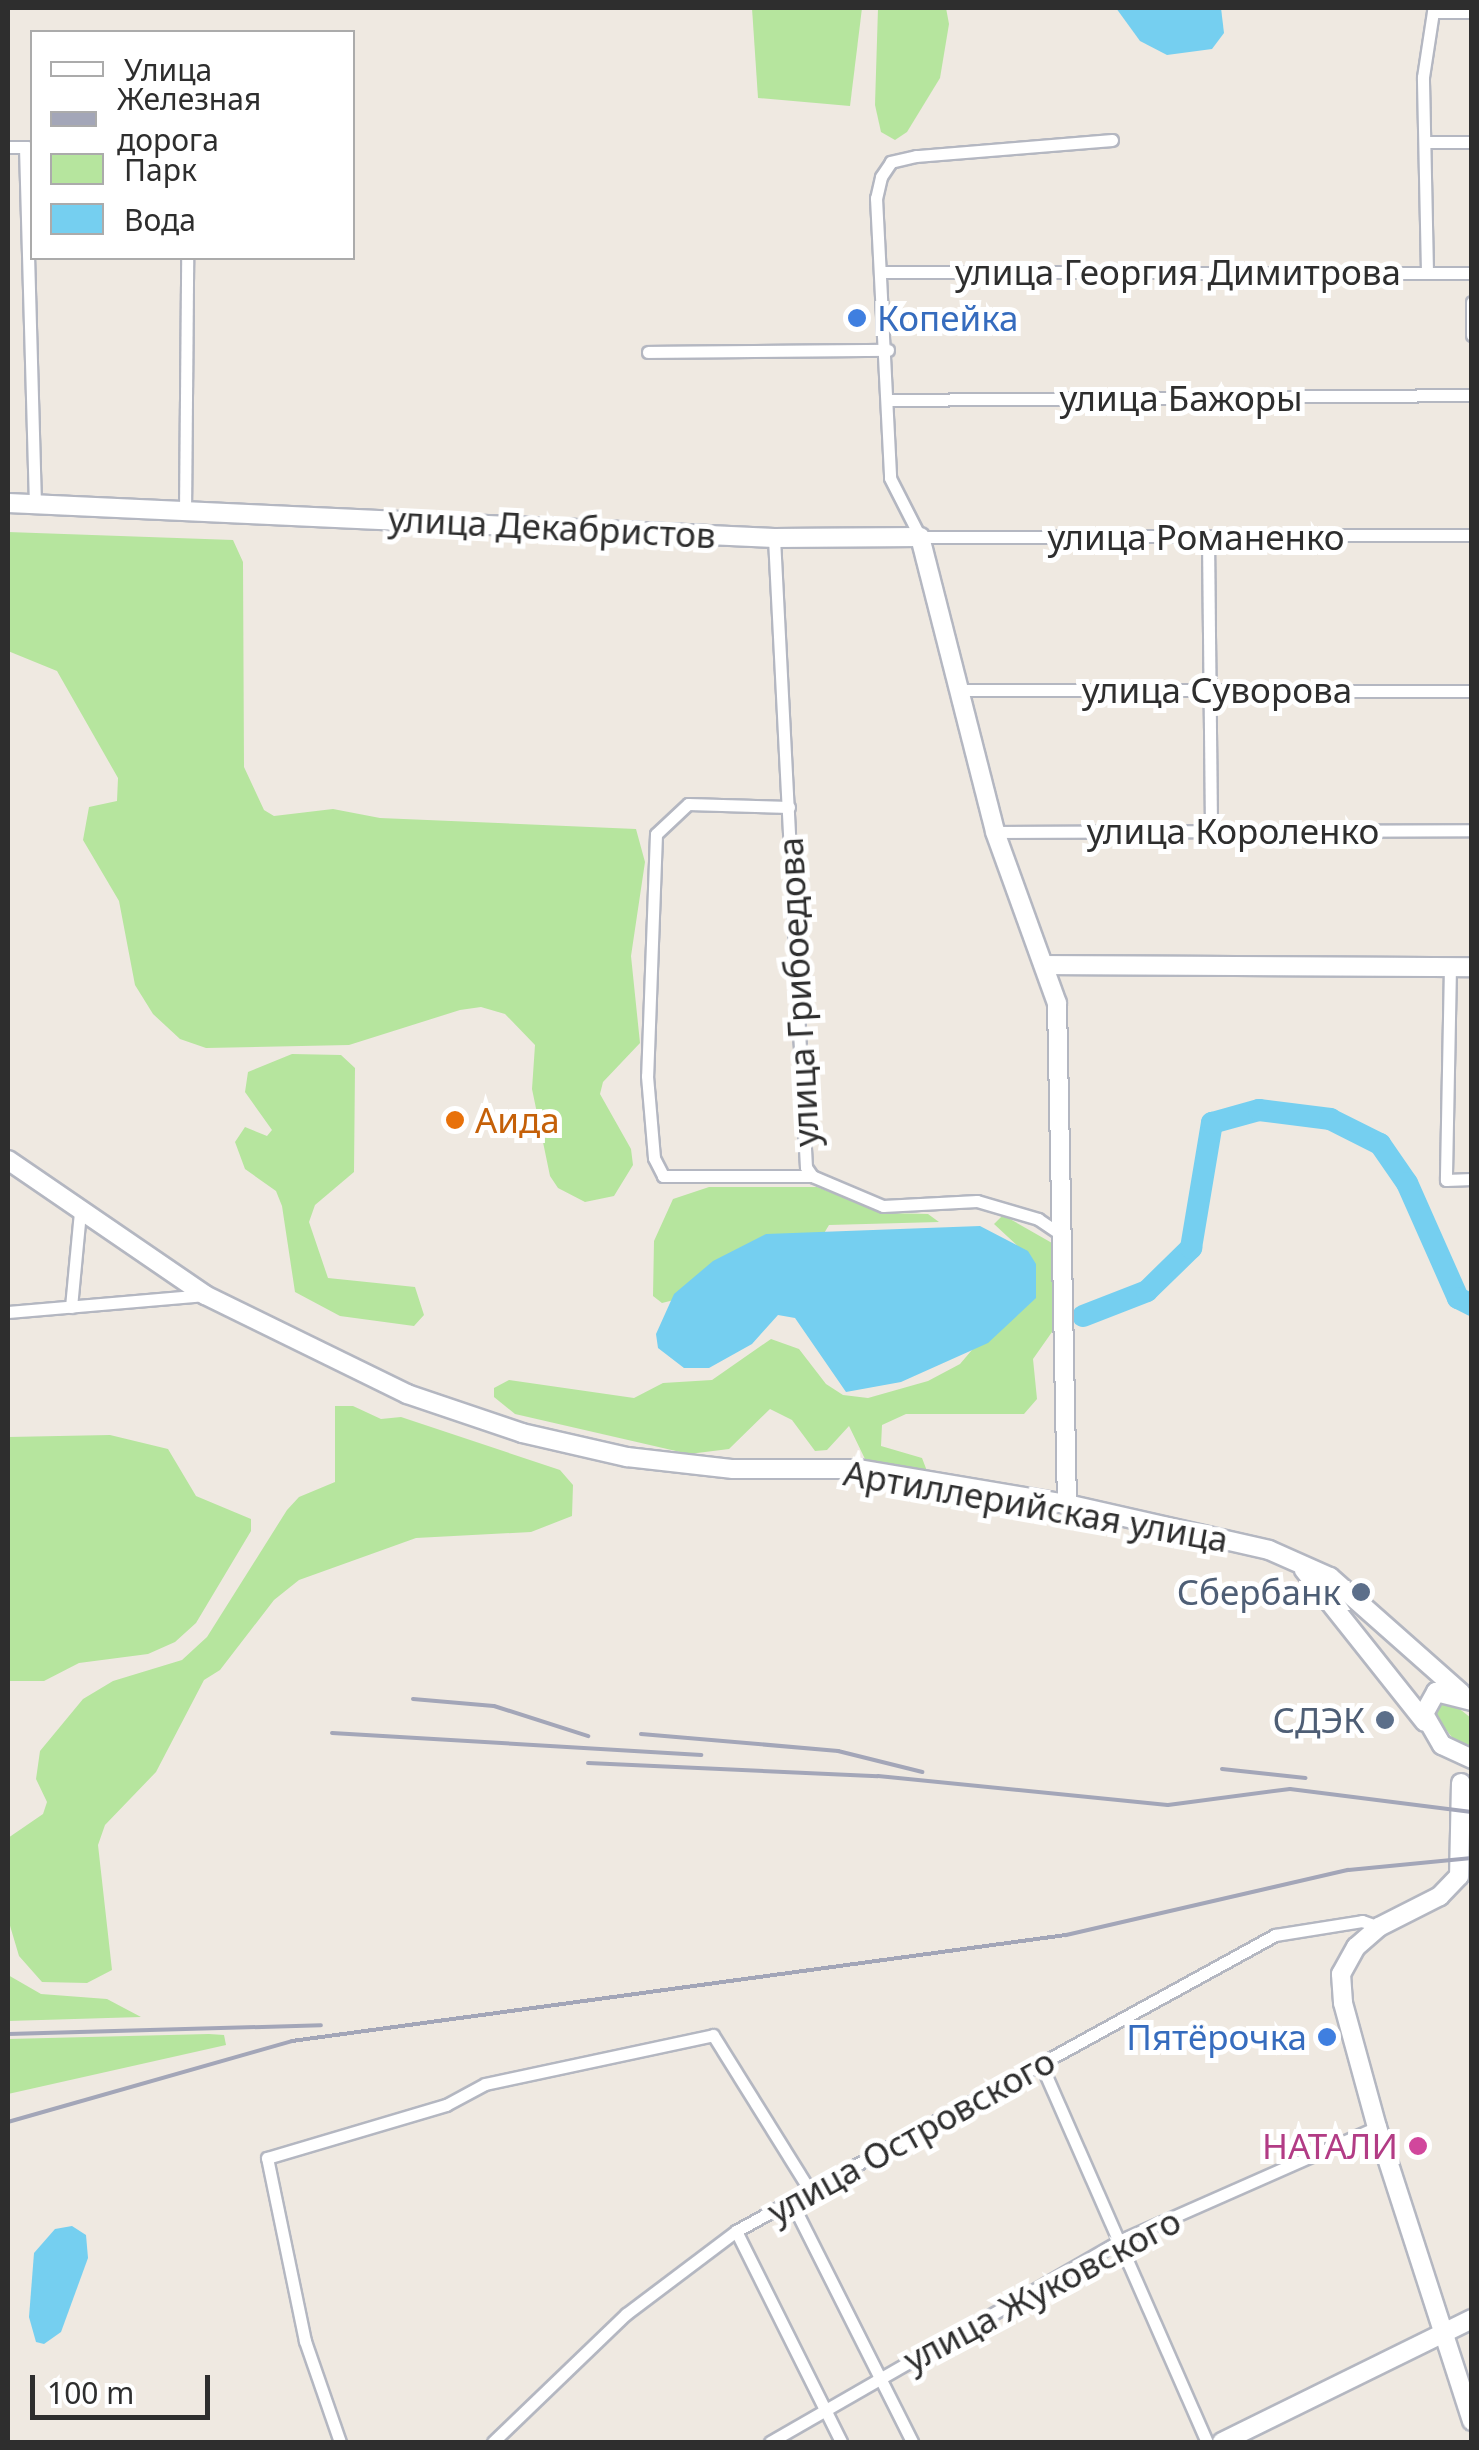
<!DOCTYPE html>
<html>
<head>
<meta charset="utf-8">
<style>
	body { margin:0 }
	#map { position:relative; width:1479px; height:2450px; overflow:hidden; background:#efe9e1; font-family:"Noto Sans",sans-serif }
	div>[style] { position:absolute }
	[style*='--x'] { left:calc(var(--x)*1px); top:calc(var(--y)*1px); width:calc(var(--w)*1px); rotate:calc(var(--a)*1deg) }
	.green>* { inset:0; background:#b6e59e }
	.water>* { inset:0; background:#75cff0 }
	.river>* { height:22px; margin:-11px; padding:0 11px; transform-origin:11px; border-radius:11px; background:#75cff0 }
	.roads { filter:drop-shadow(2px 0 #b4b7c1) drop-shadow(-2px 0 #b4b7c1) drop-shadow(0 2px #b4b7c1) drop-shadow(0 -2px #b4b7c1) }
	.street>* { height:11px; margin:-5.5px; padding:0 5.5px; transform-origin:5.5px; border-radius:5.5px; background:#fff }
	.secondary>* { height:18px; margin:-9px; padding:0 9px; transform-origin:9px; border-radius:9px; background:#fff }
	.rail>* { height:4px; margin:-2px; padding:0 2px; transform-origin:2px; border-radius:2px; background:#a3a6b8 }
	.dots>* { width:28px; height:28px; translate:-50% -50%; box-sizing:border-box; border:5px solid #fff; border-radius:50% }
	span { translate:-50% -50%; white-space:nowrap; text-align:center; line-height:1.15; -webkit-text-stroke:10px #fff; paint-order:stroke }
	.street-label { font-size:35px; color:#2e2e2e }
	.shop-label { font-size:35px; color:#366cbe }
	.left { translate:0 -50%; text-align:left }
	.right { translate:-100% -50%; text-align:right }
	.food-label { font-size:35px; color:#c56008 }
	.service-label { font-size:35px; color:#4e5e75 }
	.hotel-label { font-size:35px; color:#b23c85 }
	.frame { position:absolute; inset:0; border:10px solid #2e2e2e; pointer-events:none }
	.legend { position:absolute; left:30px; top:30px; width:325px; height:230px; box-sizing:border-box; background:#fff; border:2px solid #ababab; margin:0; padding:12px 18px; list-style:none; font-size:30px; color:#2e2e2e }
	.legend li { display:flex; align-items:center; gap:20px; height:50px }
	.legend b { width:50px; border:2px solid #ababab }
	.scale { position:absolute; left:30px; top:2375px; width:180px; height:45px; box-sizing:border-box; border:5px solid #2e2e2e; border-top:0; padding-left:12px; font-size:30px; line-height:35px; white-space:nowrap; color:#2e2e2e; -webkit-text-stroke:8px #fff; paint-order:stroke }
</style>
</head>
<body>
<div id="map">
	<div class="green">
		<div style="clip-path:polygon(752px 8px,862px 8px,850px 106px,758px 98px)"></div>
		<div style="clip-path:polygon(878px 8px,946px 8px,949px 24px,940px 78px,907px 132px,895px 140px,881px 132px,875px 105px)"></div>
		<div style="clip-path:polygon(8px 532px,233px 540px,243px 562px,244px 767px,264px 810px,274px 816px,333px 809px,380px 818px,636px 829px,645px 862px,631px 956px,640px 1043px,603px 1082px,600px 1094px,631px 1149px,633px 1165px,614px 1196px,585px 1202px,558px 1188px,550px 1176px,532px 1089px,535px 1045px,505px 1014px,481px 1007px,460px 1010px,349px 1045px,206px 1048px,180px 1039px,153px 1014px,135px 985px,119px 901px,83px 840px,89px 807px,117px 801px,118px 778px,57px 671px,8px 651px)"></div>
		<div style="clip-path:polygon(292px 1054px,341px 1055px,355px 1068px,354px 1172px,315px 1205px,309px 1222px,328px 1278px,415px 1287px,424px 1315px,414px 1326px,340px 1316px,295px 1292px,282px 1206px,276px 1191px,245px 1169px,235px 1142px,245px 1127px,267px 1136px,272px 1130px,245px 1092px,248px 1072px)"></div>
		<div style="clip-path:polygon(817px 1187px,884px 1213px,928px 1214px,939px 1222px,829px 1225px,817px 1245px,678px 1299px,662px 1303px,653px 1296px,654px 1241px,673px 1199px,709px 1187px)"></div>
		<div style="clip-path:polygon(1003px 1215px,1052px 1243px,1052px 1332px,1033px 1359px,1037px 1399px,1024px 1414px,906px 1414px,882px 1425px,881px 1446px,922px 1458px,927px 1471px,920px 1474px,865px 1459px,849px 1426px,827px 1450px,815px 1451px,792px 1420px,770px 1409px,729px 1449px,689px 1454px,515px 1414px,494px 1397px,494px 1388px,509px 1380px,634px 1398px,663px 1383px,712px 1380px,771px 1339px,799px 1349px,826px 1384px,843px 1395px,868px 1398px,928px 1381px,960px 1364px,989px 1330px,1023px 1251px,994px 1224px)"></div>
		<div style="clip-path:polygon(335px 1406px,353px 1406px,381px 1419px,401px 1417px,560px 1470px,573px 1485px,572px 1516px,531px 1532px,416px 1538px,299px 1580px,274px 1600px,220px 1670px,204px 1680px,156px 1772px,105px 1825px,98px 1845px,112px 1970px,87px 1983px,42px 1982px,19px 1956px,8px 1919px,8px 1838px,43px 1814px,47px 1802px,36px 1779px,40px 1751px,83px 1699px,113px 1681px,182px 1660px,207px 1637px,287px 1510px,299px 1497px,335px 1482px)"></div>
		<div style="clip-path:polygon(110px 1435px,168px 1449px,196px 1496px,251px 1519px,251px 1531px,196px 1623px,175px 1642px,148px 1654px,79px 1663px,44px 1681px,8px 1681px,8px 1437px)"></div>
		<div style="clip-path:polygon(1447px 1699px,1471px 1718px,1471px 1750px,1458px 1745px,1433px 1713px,1433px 1704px)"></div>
		<div style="clip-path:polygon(8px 1975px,41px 1994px,107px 1999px,141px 2017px,8px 2021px)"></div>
		<div style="clip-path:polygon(209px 2034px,224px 2035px,226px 2045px,8px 2094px,8px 2039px)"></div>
	</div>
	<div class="water">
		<div style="clip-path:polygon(1116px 8px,1221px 8px,1224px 33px,1212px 49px,1167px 55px,1140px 41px)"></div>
		<div style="clip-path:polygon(980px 1226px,1028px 1251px,1036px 1264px,1036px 1298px,988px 1343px,901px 1382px,846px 1392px,795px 1318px,778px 1315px,752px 1344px,709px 1368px,684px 1368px,658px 1348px,656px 1334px,674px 1294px,713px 1261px,766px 1234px)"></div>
		<div style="clip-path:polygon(72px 2226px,86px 2235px,88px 2258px,61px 2332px,44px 2344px,36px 2342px,29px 2317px,34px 2253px,55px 2229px)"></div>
	</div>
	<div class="river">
		<div style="--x:1083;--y:1316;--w:69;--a:-21.3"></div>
		<div style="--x:1147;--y:1291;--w:62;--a:-44.3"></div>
		<div style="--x:1191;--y:1248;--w:127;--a:-80.5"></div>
		<div style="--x:1212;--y:1123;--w:49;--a:-15.5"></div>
		<div style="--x:1259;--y:1110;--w:72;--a:7.2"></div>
		<div style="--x:1330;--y:1119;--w:56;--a:26.6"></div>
		<div style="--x:1380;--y:1144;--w:47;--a:55.3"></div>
		<div style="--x:1407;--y:1183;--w:126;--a:66.1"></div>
		<div style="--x:1458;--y:1298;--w:16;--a:27"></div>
	</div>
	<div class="roads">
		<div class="street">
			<div style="--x:1112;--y:140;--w:197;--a:175.3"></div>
			<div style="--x:916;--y:156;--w:26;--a:167"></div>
			<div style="--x:891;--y:162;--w:18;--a:124"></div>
			<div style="--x:881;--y:177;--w:22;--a:103"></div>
			<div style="--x:876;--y:198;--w:280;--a:87.1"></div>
			<div style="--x:890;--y:478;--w:66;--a:63"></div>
			<div style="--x:920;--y:537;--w:552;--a:-0.21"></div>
			<div style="--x:1426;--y:142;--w:46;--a:0"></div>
			<div style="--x:8;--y:147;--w:20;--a:0"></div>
			<div style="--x:25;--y:147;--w:357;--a:88.4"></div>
			<div style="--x:885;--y:272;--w:587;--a:0.1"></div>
			<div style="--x:1427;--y:272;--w:195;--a:-91.2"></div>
			<div style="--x:1423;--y:77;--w:66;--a:-81.3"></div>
			<div style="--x:1433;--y:12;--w:39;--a:0"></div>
			<div style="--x:1472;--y:302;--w:33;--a:90"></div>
			<div style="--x:648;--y:352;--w:240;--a:-0.5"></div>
			<div style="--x:891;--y:400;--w:581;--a:-0.49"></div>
			<div style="--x:185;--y:512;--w:254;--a:-89.5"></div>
			<div style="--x:774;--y:538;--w:630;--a:87.09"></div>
			<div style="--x:806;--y:1167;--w:11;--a:56"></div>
			<div style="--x:812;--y:1176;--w:77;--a:22.9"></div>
			<div style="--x:883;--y:1206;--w:94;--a:-3"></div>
			<div style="--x:977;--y:1201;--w:64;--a:16.4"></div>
			<div style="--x:1038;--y:1219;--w:29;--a:34"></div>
			<div style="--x:1208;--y:539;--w:291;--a:89.4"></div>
			<div style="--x:963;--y:690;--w:509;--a:0.11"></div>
			<div style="--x:789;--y:807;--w:101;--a:-178.3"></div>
			<div style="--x:688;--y:804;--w:44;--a:136.8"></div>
			<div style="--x:656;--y:834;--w:242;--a:92.1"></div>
			<div style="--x:647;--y:1076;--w:82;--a:85.1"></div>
			<div style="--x:654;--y:1158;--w:20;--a:63"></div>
			<div style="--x:663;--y:1176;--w:149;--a:0"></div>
			<div style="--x:995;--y:832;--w:477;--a:-0.2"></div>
			<div style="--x:1450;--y:966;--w:214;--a:91.1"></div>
			<div style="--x:1446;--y:1180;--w:26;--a:-2"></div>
			<div style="--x:71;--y:1307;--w:96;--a:-84.6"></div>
			<div style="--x:8;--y:1312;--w:198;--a:-4.9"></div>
			<div style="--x:1041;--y:2064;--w:413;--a:66.3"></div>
			<div style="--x:791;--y:2201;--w:270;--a:63.3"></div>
			<div style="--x:736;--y:2231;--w:236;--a:63.5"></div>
			<div style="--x:340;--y:2442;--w:107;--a:-109.1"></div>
			<div style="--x:305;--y:2341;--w:187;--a:-101.7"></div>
			<div style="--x:267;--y:2158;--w:187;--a:-16.5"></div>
			<div style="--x:446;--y:2105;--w:44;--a:-28.3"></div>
			<div style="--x:485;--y:2084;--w:233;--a:-12.1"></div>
			<div style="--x:713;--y:2035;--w:184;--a:58.1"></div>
			<div style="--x:493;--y:2442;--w:185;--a:-43.9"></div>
			<div style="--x:626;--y:2314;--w:138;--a:-37"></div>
			<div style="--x:736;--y:2231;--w:615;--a:-28.77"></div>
			<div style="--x:1275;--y:1935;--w:88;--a:-9.1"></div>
			<div style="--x:1362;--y:1921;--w:18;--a:19"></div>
			<div style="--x:770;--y:2442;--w:405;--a:-29.9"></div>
			<div style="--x:1121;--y:2240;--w:280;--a:-23.8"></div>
		</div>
		<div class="secondary">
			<div style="--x:8;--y:503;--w:767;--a:2.62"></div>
			<div style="--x:774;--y:538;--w:146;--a:-0.4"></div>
			<div style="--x:920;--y:537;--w:304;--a:75.7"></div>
			<div style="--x:995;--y:832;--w:182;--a:70.1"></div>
			<div style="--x:1057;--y:1003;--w:501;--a:88.86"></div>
			<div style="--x:1047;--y:965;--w:425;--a:0.3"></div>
			<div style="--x:8;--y:1160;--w:239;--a:34.4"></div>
			<div style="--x:205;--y:1295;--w:225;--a:26.1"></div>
			<div style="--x:407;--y:1394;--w:121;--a:18.7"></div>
			<div style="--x:522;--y:1433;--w:108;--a:12.9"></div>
			<div style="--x:627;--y:1457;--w:107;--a:6.5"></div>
			<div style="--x:733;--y:1469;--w:126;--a:0"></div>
			<div style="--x:859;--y:1469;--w:211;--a:9.6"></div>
			<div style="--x:1067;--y:1504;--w:207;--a:12.8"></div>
			<div style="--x:1269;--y:1550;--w:67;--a:23.9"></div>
			<div style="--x:1330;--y:1577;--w:175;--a:41.5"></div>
			<div style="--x:1304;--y:1570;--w:194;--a:51.5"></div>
			<div style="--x:1472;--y:1701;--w:37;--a:-166"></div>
			<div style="--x:1436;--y:1692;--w:25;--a:119"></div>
			<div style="--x:1424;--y:1714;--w:36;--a:60"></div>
			<div style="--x:1442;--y:1745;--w:33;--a:25"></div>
			<div style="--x:1461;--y:1783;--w:93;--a:91.2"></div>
			<div style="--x:1459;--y:1876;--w:28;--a:134"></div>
			<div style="--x:1440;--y:1896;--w:68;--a:153.1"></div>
			<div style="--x:1379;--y:1927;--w:30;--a:139"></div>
			<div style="--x:1356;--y:1947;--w:31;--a:119"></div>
			<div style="--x:1341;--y:1974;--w:29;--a:86"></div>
			<div style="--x:1343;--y:2003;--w:129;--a:74.7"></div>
			<div style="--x:1377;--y:2127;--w:309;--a:72.1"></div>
			<div style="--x:1222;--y:2442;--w:279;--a:-26.2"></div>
		</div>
	</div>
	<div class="rail">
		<div style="--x:413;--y:1699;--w:81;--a:4.9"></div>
		<div style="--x:494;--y:1706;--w:99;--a:17.7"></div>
		<div style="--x:332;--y:1733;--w:370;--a:3.4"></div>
		<div style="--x:641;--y:1734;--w:198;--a:4.9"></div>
		<div style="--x:838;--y:1751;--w:87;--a:14"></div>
		<div style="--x:588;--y:1763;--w:290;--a:2.6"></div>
		<div style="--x:878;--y:1776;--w:291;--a:5.7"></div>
		<div style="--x:1168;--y:1805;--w:123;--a:-7.5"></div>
		<div style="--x:1290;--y:1789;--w:183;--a:7.2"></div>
		<div style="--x:1222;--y:1769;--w:84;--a:6.1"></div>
		<div style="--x:8;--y:2034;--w:313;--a:-1.6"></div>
		<div style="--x:8;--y:2122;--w:295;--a:-15.9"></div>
		<div style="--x:292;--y:2041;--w:781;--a:-7.8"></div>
		<div style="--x:1066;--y:1935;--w:289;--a:-13"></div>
		<div style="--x:1348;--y:1870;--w:125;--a:-5.5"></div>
	</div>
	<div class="dots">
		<div style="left:857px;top:318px;background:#3f7fe0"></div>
		<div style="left:455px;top:1120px;background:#e8710a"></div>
		<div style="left:1361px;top:1592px;background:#5c6f8a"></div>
		<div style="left:1385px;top:1720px;background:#5c6f8a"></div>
		<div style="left:1327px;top:2037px;background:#3f7fe0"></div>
		<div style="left:1418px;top:2146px;background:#d1479c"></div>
	</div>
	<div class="street-label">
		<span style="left:1178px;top:272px">улица Георгия Димитрова</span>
		<span style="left:1181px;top:398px">улица Бажоры</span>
		<span style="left:552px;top:527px;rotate:3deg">улица Декабристов</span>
		<span style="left:1196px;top:537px">улица Романенко</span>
		<span style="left:1217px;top:690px">улица Суворова</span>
		<span style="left:1233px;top:831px">улица Короленко</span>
		<span style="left:798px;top:992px;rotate:-93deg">улица Грибоедова</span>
		<span style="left:1036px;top:1506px;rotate:10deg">Артиллерийская улица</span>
		<span style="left:911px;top:2136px;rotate:-29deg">улица Островского</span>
		<span style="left:1042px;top:2290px;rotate:-28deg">улица Жуковского</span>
	</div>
	<div class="shop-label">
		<span class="left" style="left:877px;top:318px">Копейка</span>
		<span class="right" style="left:1307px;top:2037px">Пятёрочка</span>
	</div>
	<div class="food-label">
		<span class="left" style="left:475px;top:1120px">Аида</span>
	</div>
	<div class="service-label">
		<span class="right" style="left:1341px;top:1592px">Сбербанк</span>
		<span class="right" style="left:1365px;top:1720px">СДЭК</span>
	</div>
	<div class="hotel-label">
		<span class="right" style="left:1398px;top:2146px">НАТАЛИ</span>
	</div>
	<div class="frame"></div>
	<ul class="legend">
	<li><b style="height:12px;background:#fff"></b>Улица</li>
	<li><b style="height:12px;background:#a3a6b8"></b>Железная дорога</li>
	<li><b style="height:28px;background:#b6e59e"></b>Парк</li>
	<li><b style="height:28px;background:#75cff0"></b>Вода</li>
	</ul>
	<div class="scale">100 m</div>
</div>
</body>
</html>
